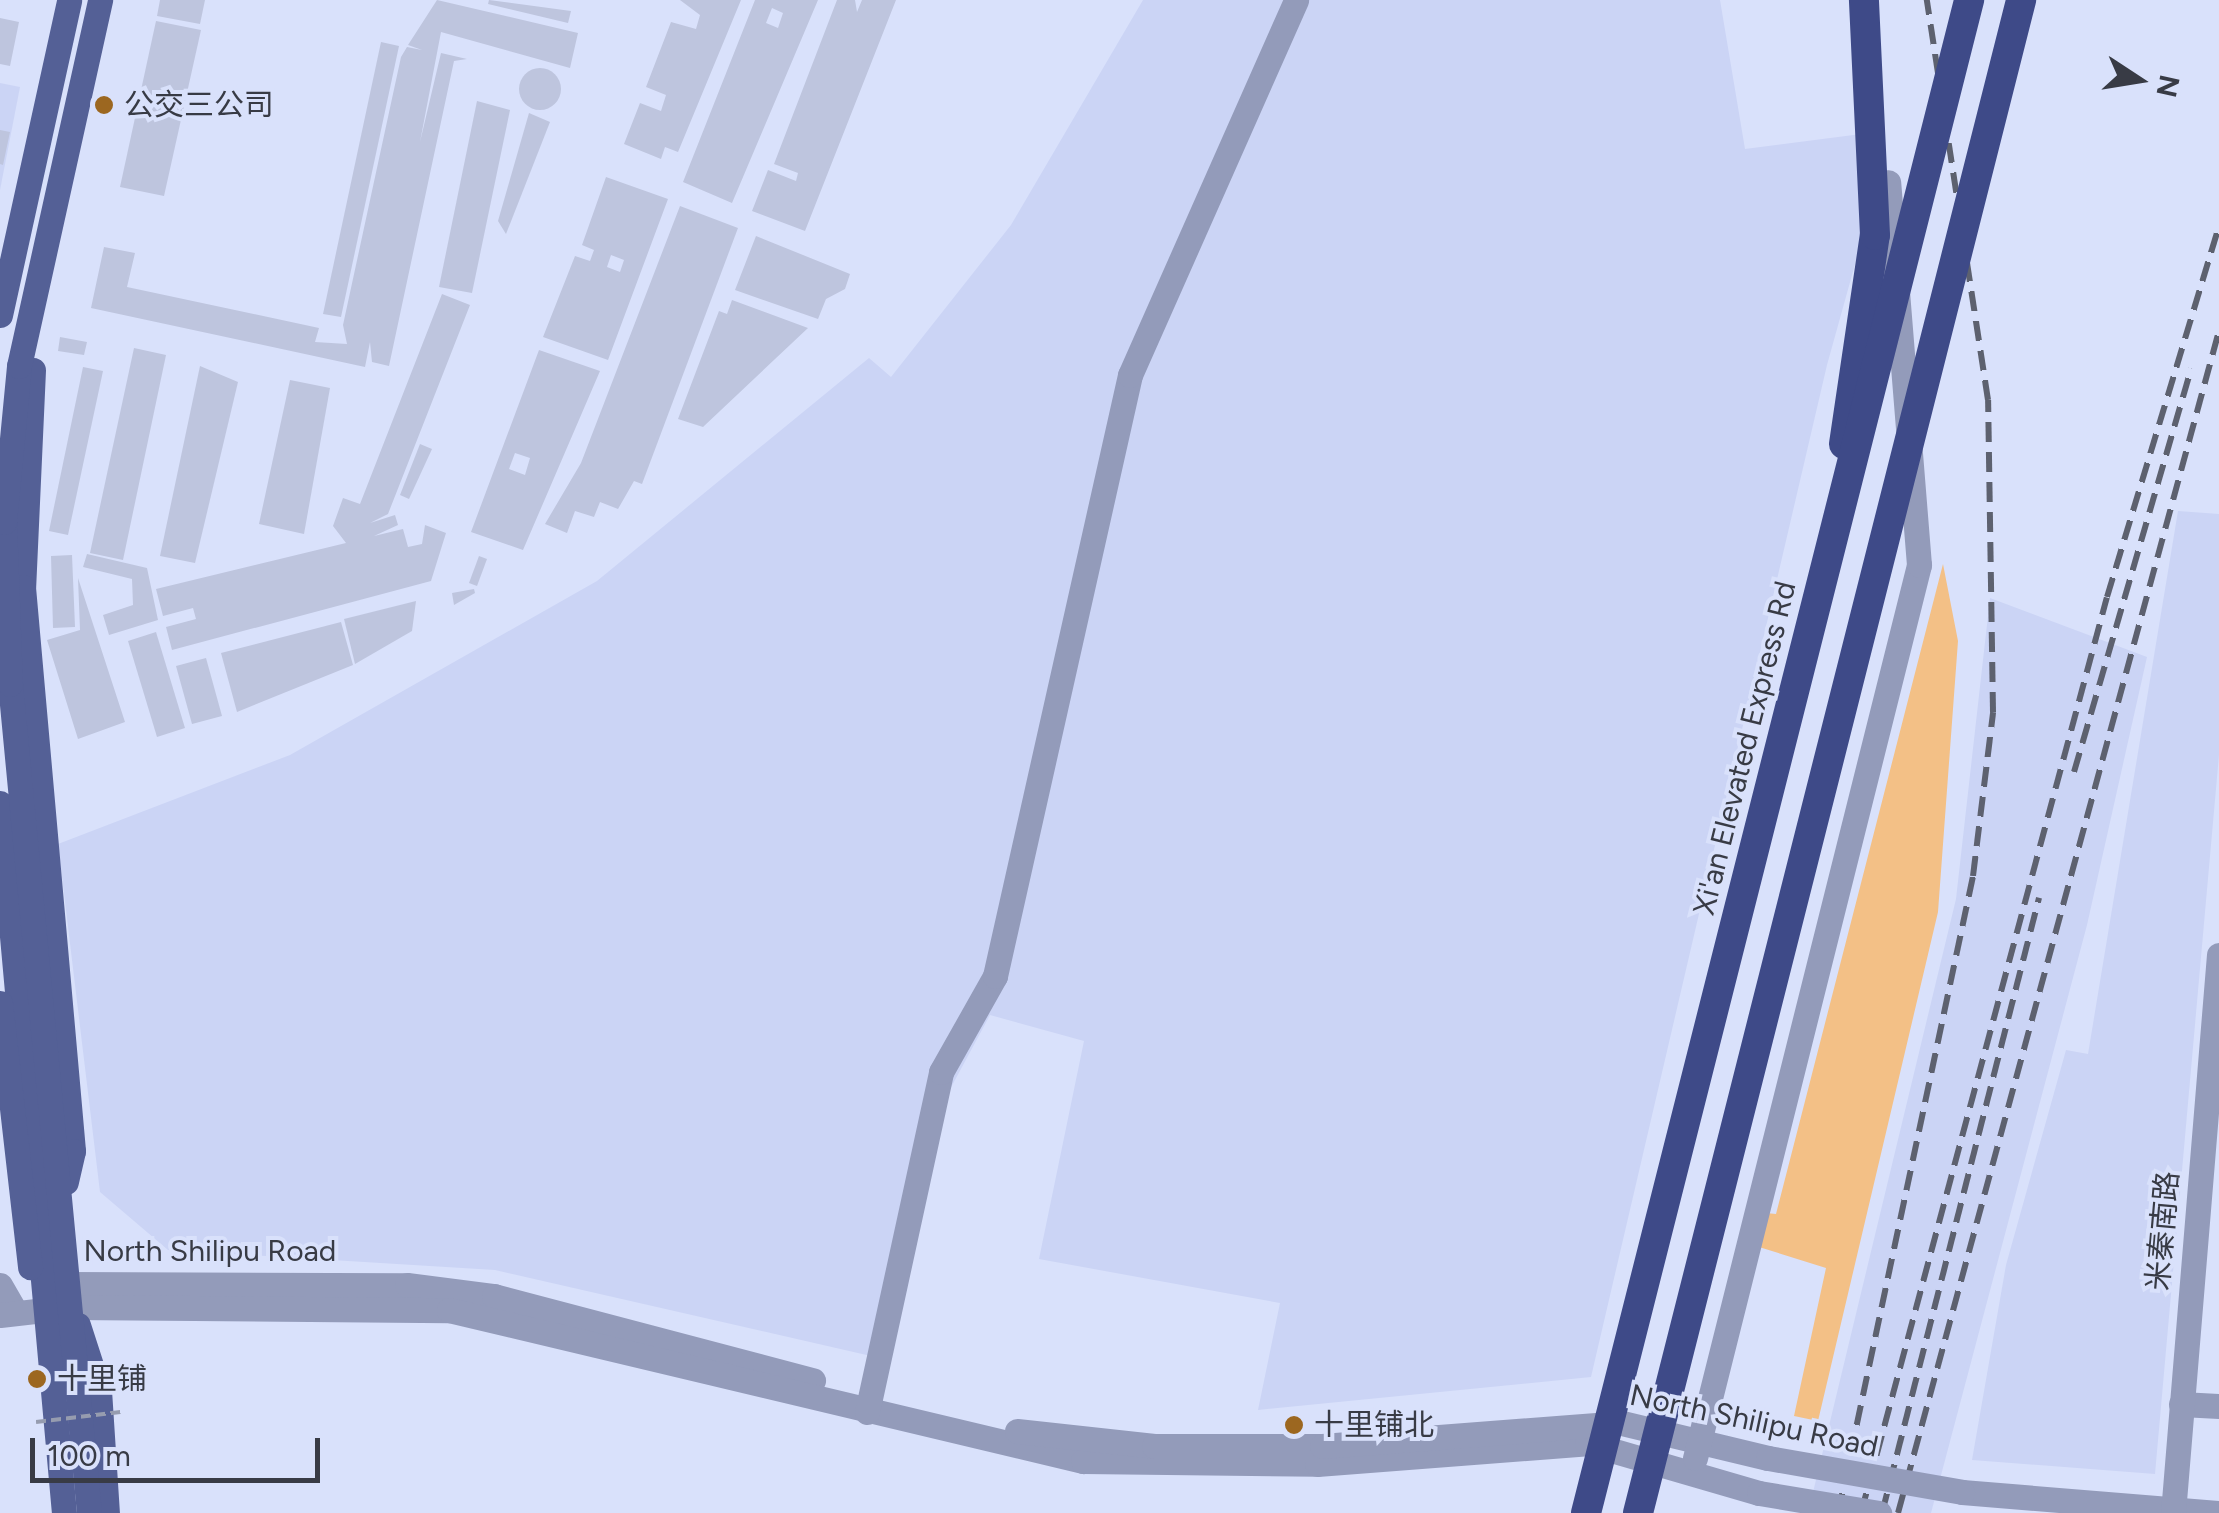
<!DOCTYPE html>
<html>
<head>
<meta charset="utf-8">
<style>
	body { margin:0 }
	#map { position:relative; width:2219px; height:1513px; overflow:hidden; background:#d9e1fb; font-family:Figtree,"Noto Sans SC",sans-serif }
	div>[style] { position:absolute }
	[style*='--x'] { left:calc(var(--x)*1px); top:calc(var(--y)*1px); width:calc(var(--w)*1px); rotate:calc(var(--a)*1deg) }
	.built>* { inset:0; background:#cbd4f5 }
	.green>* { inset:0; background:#f3c086 }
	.building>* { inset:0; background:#bec5de }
	.round { border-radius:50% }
	.minor>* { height:25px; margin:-12.5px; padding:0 12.5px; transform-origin:12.5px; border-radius:12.5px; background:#939bba }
	.major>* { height:25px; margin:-12.5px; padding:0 12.5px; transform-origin:12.5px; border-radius:12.5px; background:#546096 }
	.highway>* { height:30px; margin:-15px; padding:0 15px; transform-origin:15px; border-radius:15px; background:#3e4a88 }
	.rail>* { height:6px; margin-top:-3px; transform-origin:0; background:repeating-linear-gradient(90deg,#5d616f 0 20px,transparent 0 30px) }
	.path-bridge>* { height:4px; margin-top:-2px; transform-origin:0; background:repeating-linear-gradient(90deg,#969caf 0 10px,transparent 0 15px) }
	.minor-bridge>* { height:25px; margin:-12.5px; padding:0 12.5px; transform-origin:12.5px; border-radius:12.5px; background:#939bba }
	.highway-bridge>* { height:30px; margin:-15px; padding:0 15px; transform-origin:15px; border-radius:15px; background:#3e4a88 }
	.dots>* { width:28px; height:28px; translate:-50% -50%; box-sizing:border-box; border:5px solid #d9e1fb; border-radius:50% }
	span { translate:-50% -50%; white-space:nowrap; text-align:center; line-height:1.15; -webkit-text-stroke:8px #d9e1fb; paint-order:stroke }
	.poi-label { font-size:30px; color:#383b45 }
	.left { translate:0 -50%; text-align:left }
	.street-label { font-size:30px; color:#383b45 }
	.north { position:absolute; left:2089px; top:30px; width:100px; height:100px; -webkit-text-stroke:8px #d9e1fb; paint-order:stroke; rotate:102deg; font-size:28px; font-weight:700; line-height:40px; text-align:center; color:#383b45 }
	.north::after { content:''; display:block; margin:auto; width:35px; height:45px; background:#383b45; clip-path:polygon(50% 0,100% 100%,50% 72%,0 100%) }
	.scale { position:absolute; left:30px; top:1438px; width:290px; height:45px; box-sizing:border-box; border:5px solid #383b45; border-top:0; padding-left:12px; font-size:30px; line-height:35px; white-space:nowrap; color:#383b45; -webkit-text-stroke:8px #d9e1fb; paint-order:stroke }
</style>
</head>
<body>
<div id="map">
	<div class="built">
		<div style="clip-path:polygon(1143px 0,1720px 0,1745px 149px,1869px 133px,1879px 178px,1827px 365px,1591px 1377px,1258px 1410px,1280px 1303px,1039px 1259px,1084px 1041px,990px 1015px,948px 1093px,884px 1359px,495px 1270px,168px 1250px,100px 1192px,58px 844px,290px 755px,597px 581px,869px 358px,891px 377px,1011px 225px)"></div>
		<div style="clip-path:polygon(0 83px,20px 87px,0 190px)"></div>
		<div style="clip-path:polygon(2178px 511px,2219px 514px,2219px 755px,2155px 1474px,1972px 1460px,2006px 1265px,2066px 1050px,2088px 1054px)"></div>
		<div style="clip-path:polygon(1990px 598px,2147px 657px,2087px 925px,1931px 1513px,1808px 1513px,1956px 899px)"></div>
	</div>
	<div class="green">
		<div style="clip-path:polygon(1943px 564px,1958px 641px,1938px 912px,1818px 1421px,1794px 1416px,1826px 1268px,1759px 1247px,1766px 1213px,1776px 1214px)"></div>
	</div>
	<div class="building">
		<div style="clip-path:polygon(160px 0,205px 0,200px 24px,157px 16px)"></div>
		<div style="clip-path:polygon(437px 0,578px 33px,570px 68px,441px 32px,420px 142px,441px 53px,467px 59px,454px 61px,389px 366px,372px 362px,370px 342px,365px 367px,91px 308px,104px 247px,135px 253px,127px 287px,319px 328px,315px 342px,347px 344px,343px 325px,401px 57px,407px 47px,422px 50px,408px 45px)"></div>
		<div style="clip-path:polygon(489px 0,571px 11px,568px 23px,488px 4px)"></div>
		<div style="clip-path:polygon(680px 0,741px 0,678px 152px,665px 147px,661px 159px,624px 144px,640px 103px,661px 111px,666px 95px,646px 87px,671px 22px,696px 29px,700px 15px)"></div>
		<div style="clip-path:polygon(evenodd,755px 0,818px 0,732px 203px,683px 182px,755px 0,772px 8px,783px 13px,778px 28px,766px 23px,772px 8px)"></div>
		<div style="clip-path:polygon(837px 0,855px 0,857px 12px,862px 0,896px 0,805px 231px,752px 211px,768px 170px,796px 181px,798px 173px,774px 164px)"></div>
		<div style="clip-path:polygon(0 18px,19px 22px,10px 66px,0 64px)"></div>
		<div style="clip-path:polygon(156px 21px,201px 30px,164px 196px,120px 187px)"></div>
		<div style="clip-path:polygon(381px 42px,399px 46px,341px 317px,323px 314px)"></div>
		<div class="round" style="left:519px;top:68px;width:42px;height:42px"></div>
		<div style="clip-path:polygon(477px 101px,510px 110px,472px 293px,439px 287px)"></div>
		<div style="clip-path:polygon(529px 113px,550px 122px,506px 234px,498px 221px)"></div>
		<div style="clip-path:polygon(0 130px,10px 132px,3px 165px,0 164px)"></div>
		<div style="clip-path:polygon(evenodd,606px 177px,668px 199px,608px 360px,543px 337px,575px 256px,590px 261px,594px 250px,582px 245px,606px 177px,611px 255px,624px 260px,620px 272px,607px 267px,611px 255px)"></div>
		<div style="clip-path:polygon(680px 206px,738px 228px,642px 484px,634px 481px,618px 509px,600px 502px,594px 517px,575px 511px,567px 533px,545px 524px,581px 463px)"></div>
		<div style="clip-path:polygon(756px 236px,850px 274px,845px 289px,826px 299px,818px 319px,735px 290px)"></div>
		<div style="clip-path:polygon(442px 294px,470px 305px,388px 514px,370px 523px,395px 515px,398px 525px,374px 536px,403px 529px,408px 547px,422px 544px,425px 525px,446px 533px,431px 581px,172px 650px,166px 627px,196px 619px,193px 608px,163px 616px,156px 589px,346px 543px,333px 526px,343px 498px,360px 504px)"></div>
		<div style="clip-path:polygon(732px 300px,808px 328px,703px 427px,678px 419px,719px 311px,727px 314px)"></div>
		<div style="clip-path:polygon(60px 337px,87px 342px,84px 355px,58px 351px)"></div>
		<div style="clip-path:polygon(134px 348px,166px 355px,123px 560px,90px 553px)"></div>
		<div style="clip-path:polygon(evenodd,539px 350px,600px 371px,523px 550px,471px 532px,539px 350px,515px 453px,530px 458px,525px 475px,509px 469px,515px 453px)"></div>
		<div style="clip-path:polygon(200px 366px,238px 382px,195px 563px,160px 556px)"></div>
		<div style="clip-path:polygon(83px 367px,103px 371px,68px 535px,49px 531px)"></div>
		<div style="clip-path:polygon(290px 380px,330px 388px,304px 534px,259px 524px)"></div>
		<div style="clip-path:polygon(420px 444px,432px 449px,409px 499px,400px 495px)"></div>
		<div style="clip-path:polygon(87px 554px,147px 568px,158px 620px,109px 635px,103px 615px,133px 605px,132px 579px,83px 567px)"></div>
		<div style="clip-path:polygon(72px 555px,75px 627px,53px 628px,51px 556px)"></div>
		<div style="clip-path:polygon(479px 556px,487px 559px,477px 586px,469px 583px)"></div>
		<div style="clip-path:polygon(78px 578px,125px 722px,78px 739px,47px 640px,80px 630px)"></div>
		<div style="clip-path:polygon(474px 589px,475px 593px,454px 605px,452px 593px)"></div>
		<div style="clip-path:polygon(416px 601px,412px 631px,355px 664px,344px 619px)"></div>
		<div style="clip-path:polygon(341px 622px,353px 665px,237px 712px,221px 653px)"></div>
		<div style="clip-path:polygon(156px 632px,185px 728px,157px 737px,128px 641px)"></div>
		<div style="clip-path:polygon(206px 658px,222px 716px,192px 724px,176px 666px)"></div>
	</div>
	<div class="minor">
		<div style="--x:0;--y:1285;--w:32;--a:60"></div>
		<div style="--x:53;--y:1301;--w:22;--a:-51"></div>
		<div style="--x:67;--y:1284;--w:340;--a:0.2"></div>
		<div style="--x:407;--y:1285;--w:88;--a:7.2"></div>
		<div style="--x:494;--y:1296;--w:330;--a:14.8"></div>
		<div style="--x:0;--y:1315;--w:70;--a:-6.5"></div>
		<div style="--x:70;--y:1307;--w:379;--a:0.5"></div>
		<div style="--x:449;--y:1310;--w:652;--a:13.4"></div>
		<div style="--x:1083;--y:1461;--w:234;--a:0.7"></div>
		<div style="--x:1317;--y:1464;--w:271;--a:-4.4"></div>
		<div style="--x:1587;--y:1443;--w:179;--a:16.2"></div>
		<div style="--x:2181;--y:1404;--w:38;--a:3"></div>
		<div style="--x:867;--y:1412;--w:348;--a:-77.7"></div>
		<div style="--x:941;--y:1072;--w:110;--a:-60.6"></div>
		<div style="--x:995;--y:976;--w:616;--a:-77.34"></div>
		<div style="--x:1130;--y:375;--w:410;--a:-66.1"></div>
		<div style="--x:1017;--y:1431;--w:138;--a:6.2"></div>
		<div style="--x:1154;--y:1446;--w:168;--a:0"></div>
		<div style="--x:1322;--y:1446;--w:301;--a:-4.4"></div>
		<div style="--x:1622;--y:1423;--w:150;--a:13.5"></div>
		<div style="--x:1695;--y:1458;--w:921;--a:-75.92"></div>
		<div style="--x:1919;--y:565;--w:384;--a:-94.6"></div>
		<div style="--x:1962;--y:1492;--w:258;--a:4.7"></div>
		<div style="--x:2173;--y:1513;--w:560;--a:-85.29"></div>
	</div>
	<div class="major">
		<div style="--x:0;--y:315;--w:322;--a:-77.6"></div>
		<div style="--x:33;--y:370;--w:217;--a:92.6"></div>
		<div style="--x:23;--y:587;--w:566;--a:84.93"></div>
		<div style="--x:73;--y:1151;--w:32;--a:103"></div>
		<div style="--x:0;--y:803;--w:713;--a:84.85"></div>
		<div style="--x:0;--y:1003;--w:266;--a:83.5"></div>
		<div style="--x:78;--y:1325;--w:68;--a:72.1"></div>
		<div style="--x:99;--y:1390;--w:123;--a:86.3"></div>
		<div style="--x:89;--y:1513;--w:833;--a:-95.44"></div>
		<div style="--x:10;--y:684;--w:162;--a:-92.1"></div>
		<div style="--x:4;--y:522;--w:157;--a:-84.5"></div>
		<div style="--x:19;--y:366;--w:375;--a:-77.5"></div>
	</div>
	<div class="highway">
		<div style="--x:1844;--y:444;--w:211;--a:-81.6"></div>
		<div style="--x:1875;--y:235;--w:235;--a:-92.7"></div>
	</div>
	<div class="rail">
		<div style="--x:2074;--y:772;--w:420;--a:-73.8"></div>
		<div style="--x:1838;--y:1513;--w:651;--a:-78.03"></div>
		<div style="--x:1973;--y:876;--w:165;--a:-83"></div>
		<div style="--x:1993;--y:712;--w:312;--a:-90.9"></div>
		<div style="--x:1988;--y:400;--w:405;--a:-98.7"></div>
		<div style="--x:1861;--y:1513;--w:948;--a:-74.97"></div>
		<div style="--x:2107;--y:597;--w:388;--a:-73.2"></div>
		<div style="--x:1882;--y:1513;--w:635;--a:-75.68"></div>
		<div style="--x:1898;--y:1513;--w:1225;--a:-74.81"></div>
	</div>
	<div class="path-bridge">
		<div style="--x:36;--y:1422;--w:85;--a:-6.8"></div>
	</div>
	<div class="minor-bridge">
		<div style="--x:1768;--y:1458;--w:197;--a:9.9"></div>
		<div style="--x:1759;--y:1493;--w:122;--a:9.5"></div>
	</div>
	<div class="highway-bridge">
		<div style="--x:1586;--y:1513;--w:1561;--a:-75.79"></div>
		<div style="--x:1638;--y:1513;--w:1561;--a:-75.79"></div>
	</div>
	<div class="dots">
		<div style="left:104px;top:105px;background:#9c6720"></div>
		<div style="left:37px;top:1379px;background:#9c6720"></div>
		<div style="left:1294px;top:1425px;background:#9c6720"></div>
	</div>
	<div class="poi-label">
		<span class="left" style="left:124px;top:105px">公交三公司</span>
		<span class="left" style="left:57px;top:1379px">十里铺</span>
		<span class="left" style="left:1314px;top:1425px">十里铺北</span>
	</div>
	<div class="street-label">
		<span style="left:1745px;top:748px;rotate:-76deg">Xi'an Elevated Express Rd</span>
		<span style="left:2163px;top:1231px;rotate:-85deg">米秦南路</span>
		<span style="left:210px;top:1251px">North Shilipu Road</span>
		<span style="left:1754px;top:1421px;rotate:12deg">North Shilipu Road</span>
	</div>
	<div class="north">N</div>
	<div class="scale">100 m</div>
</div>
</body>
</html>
